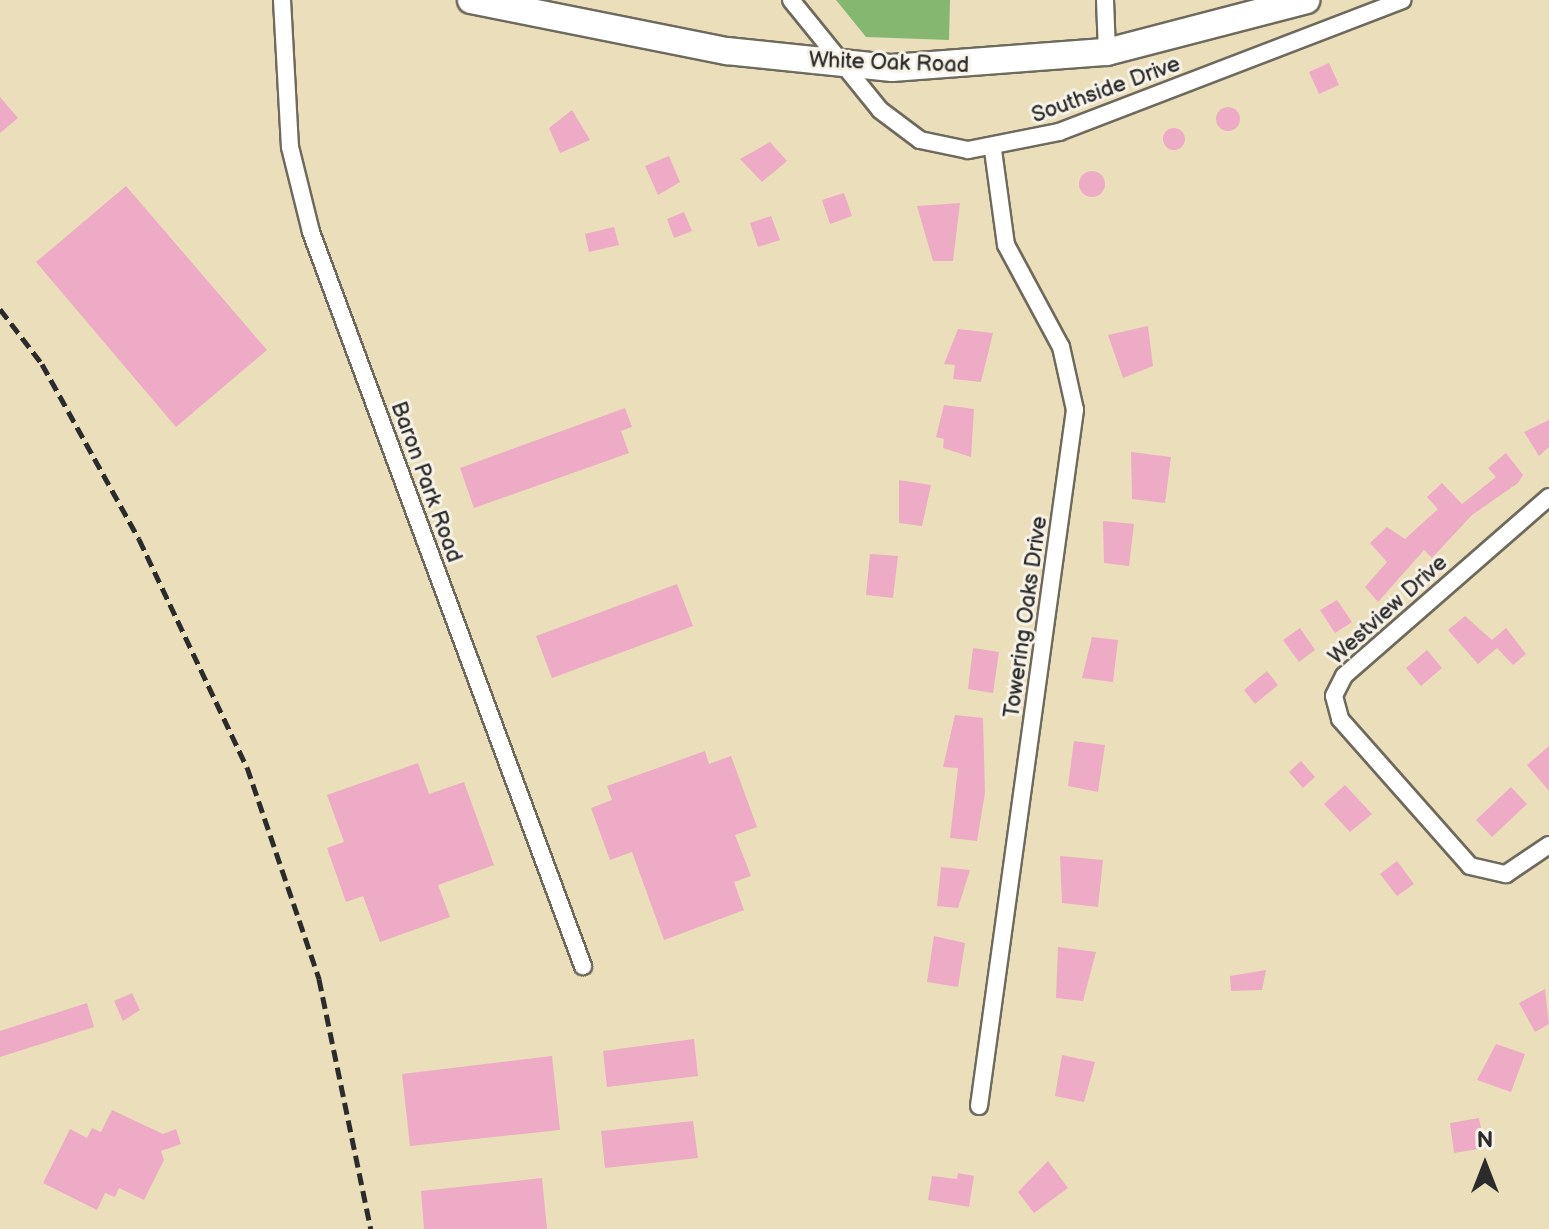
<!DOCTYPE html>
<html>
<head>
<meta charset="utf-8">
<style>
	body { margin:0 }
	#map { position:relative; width:1549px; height:1229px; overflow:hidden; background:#eadfba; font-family:"Balsamiq Sans",sans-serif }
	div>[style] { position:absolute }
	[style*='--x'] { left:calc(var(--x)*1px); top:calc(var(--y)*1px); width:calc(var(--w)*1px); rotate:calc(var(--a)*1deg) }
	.forest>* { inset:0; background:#86b771 }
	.building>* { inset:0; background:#edabc6 }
	.round { border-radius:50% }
	.roads { filter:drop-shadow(2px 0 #6e6a5d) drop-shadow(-2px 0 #6e6a5d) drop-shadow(0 2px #6e6a5d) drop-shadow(0 -2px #6e6a5d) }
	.minor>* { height:16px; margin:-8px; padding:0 8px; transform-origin:8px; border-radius:8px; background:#fff }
	.primary>* { height:26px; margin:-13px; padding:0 13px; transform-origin:13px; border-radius:13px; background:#fff }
	.rail>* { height:5px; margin-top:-2.5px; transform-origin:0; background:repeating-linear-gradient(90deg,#2b2b2b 0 12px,transparent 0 18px) }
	span { translate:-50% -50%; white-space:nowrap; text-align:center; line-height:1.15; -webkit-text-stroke:6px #f7f3e8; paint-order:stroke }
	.street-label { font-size:22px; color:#2b2b2b }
	.north { position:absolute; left:1445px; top:1125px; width:80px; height:80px; -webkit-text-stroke:6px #f7f3e8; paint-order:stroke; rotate:0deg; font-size:22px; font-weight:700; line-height:32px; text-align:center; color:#2b2b2b }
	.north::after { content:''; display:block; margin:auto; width:28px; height:36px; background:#2b2b2b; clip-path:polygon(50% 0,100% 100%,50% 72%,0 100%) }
</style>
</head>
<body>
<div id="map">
	<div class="forest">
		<div style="clip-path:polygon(836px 0,950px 0,949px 40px,866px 37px)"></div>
	</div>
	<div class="building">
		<div style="clip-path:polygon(1329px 63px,1339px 85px,1319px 94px,1309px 72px)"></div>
		<div style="clip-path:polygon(0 97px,18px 118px,0 133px)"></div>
		<div class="round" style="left:1216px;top:107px;width:24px;height:24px"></div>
		<div style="clip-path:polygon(572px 110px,590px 140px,560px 153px,549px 128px)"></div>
		<div class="round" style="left:1163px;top:128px;width:22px;height:22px"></div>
		<div style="clip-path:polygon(770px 142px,787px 161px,762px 182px,740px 159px)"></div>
		<div style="clip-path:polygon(669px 156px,680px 182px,658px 195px,645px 166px)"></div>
		<div class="round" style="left:1079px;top:171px;width:26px;height:26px"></div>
		<div style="clip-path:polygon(126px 186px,267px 350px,176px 427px,36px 262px)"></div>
		<div style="clip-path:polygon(844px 193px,852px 216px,830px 224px,822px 200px)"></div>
		<div style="clip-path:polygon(960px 203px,953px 261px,933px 261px,917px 206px)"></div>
		<div style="clip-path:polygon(684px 212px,692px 231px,674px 238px,667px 219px)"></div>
		<div style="clip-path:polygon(771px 216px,780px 240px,758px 247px,750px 223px)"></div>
		<div style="clip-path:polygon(614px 227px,619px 245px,589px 252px,585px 234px)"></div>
		<div style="clip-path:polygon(1148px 326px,1153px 366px,1123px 378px,1108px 335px)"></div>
		<div style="clip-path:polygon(958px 329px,993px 333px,981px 382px,953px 379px,955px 365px,944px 364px)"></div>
		<div style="clip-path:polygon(944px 405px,974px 409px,971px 457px,943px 448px,944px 439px,936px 437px)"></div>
		<div style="clip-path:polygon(625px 408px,632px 427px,621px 431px,629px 453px,474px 508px,460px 468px)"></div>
		<div style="clip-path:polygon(1549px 420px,1549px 447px,1539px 456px,1524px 432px)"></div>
		<div style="clip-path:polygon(1131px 452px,1171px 457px,1165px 503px,1132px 499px)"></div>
		<div style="clip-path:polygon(1506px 453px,1523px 475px,1518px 483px,1472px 515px,1432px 558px,1424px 550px,1378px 602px,1365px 587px,1387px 562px,1370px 543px,1387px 527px,1405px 539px,1438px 509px,1427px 497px,1442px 483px,1462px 504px,1496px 477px,1488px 468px)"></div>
		<div style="clip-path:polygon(899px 480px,931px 485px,922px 526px,899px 523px)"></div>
		<div style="clip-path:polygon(1103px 521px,1134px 524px,1129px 566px,1104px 563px)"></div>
		<div style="clip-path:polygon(870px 554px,898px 556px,893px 598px,866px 595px)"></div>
		<div style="clip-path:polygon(677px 584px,693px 626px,552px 678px,536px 636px)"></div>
		<div style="clip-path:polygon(1337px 600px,1352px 622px,1335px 633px,1320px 610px)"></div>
		<div style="clip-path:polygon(1465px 616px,1492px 640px,1506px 628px,1526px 654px,1513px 665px,1497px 648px,1478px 664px,1448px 630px)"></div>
		<div style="clip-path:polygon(1300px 628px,1315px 650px,1299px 662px,1283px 640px)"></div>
		<div style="clip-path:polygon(1092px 637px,1118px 640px,1113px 682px,1082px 678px)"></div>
		<div style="clip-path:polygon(973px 648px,999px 652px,993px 693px,968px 689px)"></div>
		<div style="clip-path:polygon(1427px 650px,1442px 668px,1421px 686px,1406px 668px)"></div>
		<div style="clip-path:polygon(1267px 671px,1278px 685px,1255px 704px,1244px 690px)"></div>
		<div style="clip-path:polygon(955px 715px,983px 718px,985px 793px,977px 841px,950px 838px,958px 768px,943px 767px)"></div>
		<div style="clip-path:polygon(1074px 741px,1105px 745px,1098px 792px,1068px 786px)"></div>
		<div style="clip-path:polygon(1549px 746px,1549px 791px,1527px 765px)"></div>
		<div style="clip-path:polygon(705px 751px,709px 764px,731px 756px,757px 827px,735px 835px,751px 876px,734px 882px,744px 910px,664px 940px,632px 852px,610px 860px,591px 808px,612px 800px,607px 786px)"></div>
		<div style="clip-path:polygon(1301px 761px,1315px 777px,1303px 788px,1289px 772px)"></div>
		<div style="clip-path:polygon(418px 763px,429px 794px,464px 782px,494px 865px,438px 885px,450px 917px,380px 942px,363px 896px,346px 902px,327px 848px,344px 842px,327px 795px)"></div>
		<div style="clip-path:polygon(1345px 785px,1372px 814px,1350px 832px,1324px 804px)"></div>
		<div style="clip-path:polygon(1511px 787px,1527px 804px,1492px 837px,1476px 820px)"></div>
		<div style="clip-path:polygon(1060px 856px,1103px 860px,1098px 907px,1062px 903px)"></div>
		<div style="clip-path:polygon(1397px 861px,1414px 884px,1397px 896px,1380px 874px)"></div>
		<div style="clip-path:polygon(941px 867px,970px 870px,958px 908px,937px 906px)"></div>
		<div style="clip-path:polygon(934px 936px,965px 943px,958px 987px,927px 982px)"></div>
		<div style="clip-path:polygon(1058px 947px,1096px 952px,1083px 1001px,1056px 998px)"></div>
		<div style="clip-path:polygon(1266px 970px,1262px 990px,1231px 991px,1230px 976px)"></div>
		<div style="clip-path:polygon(1545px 989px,1549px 1024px,1535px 1032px,1519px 1003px)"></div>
		<div style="clip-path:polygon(132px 993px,140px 1010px,123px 1021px,114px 1001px)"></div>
		<div style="clip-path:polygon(87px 1003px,94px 1027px,0 1057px,0 1031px)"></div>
		<div style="clip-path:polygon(694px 1039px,698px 1076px,607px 1087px,603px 1051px)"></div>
		<div style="clip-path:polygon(1496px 1044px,1525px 1054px,1511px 1092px,1477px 1080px)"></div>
		<div style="clip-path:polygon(1062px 1055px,1095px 1062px,1084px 1102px,1055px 1096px)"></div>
		<div style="clip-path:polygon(552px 1056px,560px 1130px,410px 1146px,402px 1074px)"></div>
		<div style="clip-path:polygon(112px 1110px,163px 1134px,176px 1129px,181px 1144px,161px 1151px,164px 1160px,144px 1200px,119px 1188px,115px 1197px,105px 1193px,97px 1210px,43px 1183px,70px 1129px,87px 1138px,92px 1128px,101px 1132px)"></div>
		<div style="clip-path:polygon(1479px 1118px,1485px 1148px,1454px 1153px,1450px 1123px)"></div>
		<div style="clip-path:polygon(693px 1121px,698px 1158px,605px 1168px,601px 1131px)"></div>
		<div style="clip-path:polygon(1048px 1161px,1068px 1188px,1034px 1213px,1018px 1192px)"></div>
		<div style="clip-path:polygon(958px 1173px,974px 1176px,969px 1207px,928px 1200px,932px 1176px,957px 1179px)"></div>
		<div style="clip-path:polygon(542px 1178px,547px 1229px,424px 1229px,421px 1191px)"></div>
	</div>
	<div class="roads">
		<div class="minor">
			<div style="--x:282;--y:0;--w:147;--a:86.9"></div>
			<div style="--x:290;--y:147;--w:88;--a:76.1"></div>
			<div style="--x:311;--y:232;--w:783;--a:69.67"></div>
			<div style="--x:791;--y:0;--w:141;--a:51"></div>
			<div style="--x:880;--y:110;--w:50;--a:36.9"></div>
			<div style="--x:920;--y:140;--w:49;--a:11.8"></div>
			<div style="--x:968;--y:150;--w:93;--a:-11.2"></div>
			<div style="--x:1059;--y:132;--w:368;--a:-21"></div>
			<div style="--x:1105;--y:0;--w:52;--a:87.8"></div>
			<div style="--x:1549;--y:497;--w:272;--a:138.9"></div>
			<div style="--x:1344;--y:676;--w:22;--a:117"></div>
			<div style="--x:1334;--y:696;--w:24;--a:75"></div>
			<div style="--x:1340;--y:719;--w:196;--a:48.5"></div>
			<div style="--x:1470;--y:866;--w:37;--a:13"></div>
			<div style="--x:1506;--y:874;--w:52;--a:-34"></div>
			<div style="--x:979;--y:1106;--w:703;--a:-82.15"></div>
			<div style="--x:1075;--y:410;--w:65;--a:-102.5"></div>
			<div style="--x:1061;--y:347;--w:116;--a:-118.3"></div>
			<div style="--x:1006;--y:245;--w:96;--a:-97.8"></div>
		</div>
		<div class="primary">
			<div style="--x:471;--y:0;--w:261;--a:11.3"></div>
			<div style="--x:727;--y:51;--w:166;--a:5.9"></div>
			<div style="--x:892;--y:68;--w:216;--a:-4.3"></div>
			<div style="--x:1107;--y:52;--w:206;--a:-14.6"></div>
		</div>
	</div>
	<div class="rail">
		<div style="--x:0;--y:309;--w:69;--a:52.6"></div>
		<div style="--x:42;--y:364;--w:200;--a:61"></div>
		<div style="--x:139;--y:539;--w:252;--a:64.7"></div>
		<div style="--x:247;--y:767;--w:224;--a:71.2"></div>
		<div style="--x:319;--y:979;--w:255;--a:78.3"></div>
	</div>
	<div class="street-label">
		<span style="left:889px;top:63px;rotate:2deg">White Oak Road</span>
		<span style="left:1106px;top:90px;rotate:-20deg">Southside Drive</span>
		<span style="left:426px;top:482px;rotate:70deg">Baron Park Road</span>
		<span style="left:1388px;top:610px;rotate:-42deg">Westview Drive</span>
		<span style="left:1026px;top:617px;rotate:-82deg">Towering Oaks Drive</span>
	</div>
	<div class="north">N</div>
</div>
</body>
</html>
